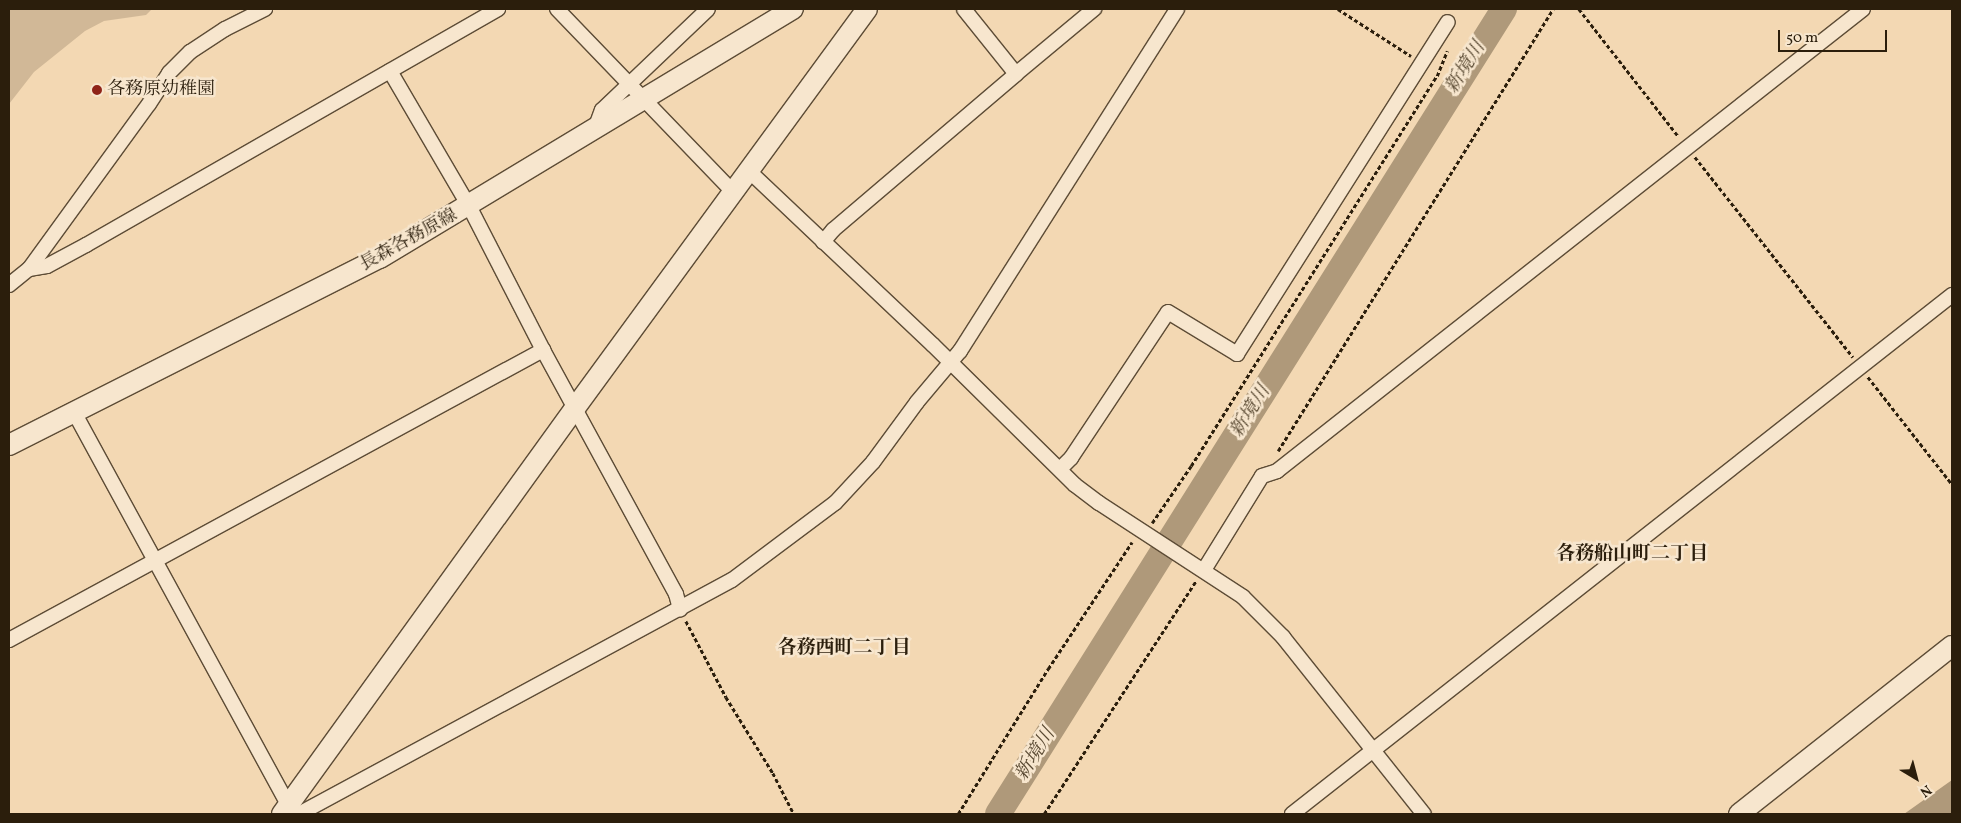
<!DOCTYPE html>
<html>
<head>
<meta charset="utf-8">
<style>
	body { margin:0 }
	#map { position:relative; width:1961px; height:823px; overflow:hidden; background:#f3d8b3; font-family:Vollkorn,"Noto Serif JP",serif }
	div>[style] { position:absolute }
	[style*='--x'] { left:calc(var(--x)*1px); top:calc(var(--y)*1px); width:calc(var(--w)*1px); rotate:calc(var(--a)*1deg) }
	.green>* { inset:0; background:#d1b897 }
	.water>* { inset:0; background:#af997a }
	.river>* { height:26px; margin:-13px; padding:0 13px; transform-origin:13px; border-radius:13px; background:#af997a }
	.path>* { height:2.5px; margin-top:-1.25px; transform-origin:0; background:repeating-linear-gradient(90deg,#2b1e0c 0 4px,transparent 0 6.5px) }
	.roads { filter:drop-shadow(1px 0 #5d4c36) drop-shadow(-1px 0 #5d4c36) drop-shadow(0 1px #5d4c36) drop-shadow(0 -1px #5d4c36) }
	.street>* { height:14px; margin:-7px; padding:0 7px; transform-origin:7px; border-radius:7px; background:#f7e6ce }
	.secondary>* { height:20px; margin:-10px; padding:0 10px; transform-origin:10px; border-radius:10px; background:#f7e6ce }
	.dots>* { width:14px; height:14px; translate:-50% -50%; box-sizing:border-box; border:2px solid #f7e6ce; border-radius:50% }
	span { translate:-50% -50%; white-space:nowrap; text-align:center; line-height:1.15; -webkit-text-stroke:5px #f7e6ce; paint-order:stroke }
	.poi-label { font-size:18px; color:#2b1e0c }
	.left { translate:0 -50%; text-align:left }
	.street-label { font-size:18px; color:#2b1e0c }
	.water-label { font-size:19px; color:#594932; font-style:italic }
	.neighbourhood-label { font-size:19px; color:#2b1e0c; font-weight:700 }
	.frame { position:absolute; inset:0; border:10px solid #2b1e0c; pointer-events:none }
	.north { position:absolute; left:1891px; top:753px; width:50px; height:50px; -webkit-text-stroke:4px #f7e6ce; paint-order:stroke; rotate:143deg; font-size:14px; font-weight:700; line-height:20px; text-align:center; color:#2b1e0c }
	.north::after { content:''; display:block; margin:auto; width:18px; height:22px; background:#2b1e0c; clip-path:polygon(50% 0,100% 100%,50% 72%,0 100%) }
	.scale { position:absolute; left:1778px; top:30px; width:109px; height:22px; box-sizing:border-box; border:2px solid #2b1e0c; border-top:0; padding-left:6px; font-size:15px; line-height:18px; white-space:nowrap; color:#2b1e0c; -webkit-text-stroke:4px #f7e6ce; paint-order:stroke }
</style>
</head>
<body>
<div id="map">
	<div class="green">
		<div style="clip-path:polygon(9px 9px,152px 9px,146px 15px,104px 21px,85px 31px,34px 72px,9px 104px)"></div>
	</div>
	<div class="water">
		<div style="clip-path:polygon(1952px 780px,1952px 814px,1904px 814px)"></div>
	</div>
	<div class="river">
		<div style="--x:998;--y:814;--w:951;--a:-57.85"></div>
	</div>
	<div class="path">
		<div style="--x:1338;--y:9;--w:87;--a:32.8"></div>
		<div style="--x:1579;--y:9;--w:162;--a:52"></div>
		<div style="--x:1695;--y:157;--w:255;--a:51.7"></div>
		<div style="--x:1868;--y:377;--w:136;--a:51.9"></div>
		<div style="--x:1278;--y:451;--w:521;--a:-58.11"></div>
		<div style="--x:1152;--y:523;--w:69;--a:-55.6"></div>
		<div style="--x:1191;--y:466;--w:461;--a:-57.8"></div>
		<div style="--x:1437;--y:76;--w:27;--a:-68"></div>
		<div style="--x:686;--y:621;--w:86;--a:62.2"></div>
		<div style="--x:726;--y:697;--w:89;--a:58.3"></div>
		<div style="--x:773;--y:773;--w:46;--a:62.9"></div>
		<div style="--x:958;--y:814;--w:171;--a:-58.2"></div>
		<div style="--x:1048;--y:669;--w:152;--a:-56.5"></div>
		<div style="--x:1044;--y:814;--w:278;--a:-56.9"></div>
	</div>
	<div class="roads">
		<div class="street">
			<div style="--x:557;--y:9;--w:254;--a:46.1"></div>
			<div style="--x:390;--y:71;--w:156;--a:59.7"></div>
			<div style="--x:469;--y:206;--w:162;--a:62.8"></div>
			<div style="--x:543;--y:350;--w:278;--a:61.4"></div>
			<div style="--x:676;--y:594;--w:16;--a:75"></div>
			<div style="--x:1016;--y:74;--w:102;--a:-39.8"></div>
			<div style="--x:595;--y:129;--w:20;--a:-70"></div>
			<div style="--x:602;--y:110;--w:146;--a:-43.6"></div>
			<div style="--x:749;--y:171;--w:253;--a:43.4"></div>
			<div style="--x:933;--y:345;--w:199;--a:44.6"></div>
			<div style="--x:1075;--y:485;--w:30;--a:37"></div>
			<div style="--x:1099;--y:503;--w:172;--a:33.1"></div>
			<div style="--x:1243;--y:597;--w:57;--a:45"></div>
			<div style="--x:1283;--y:637;--w:226;--a:51.5"></div>
			<div style="--x:823;--y:242;--w:16;--a:-50"></div>
			<div style="--x:833;--y:230;--w:240;--a:-40.4"></div>
			<div style="--x:1016;--y:74;--w:83;--a:-128.7"></div>
			<div style="--x:29;--y:269;--w:18;--a:-9"></div>
			<div style="--x:47;--y:266;--w:44;--a:-28.3"></div>
			<div style="--x:86;--y:245;--w:475;--a:-29.8"></div>
			<div style="--x:9;--y:285;--w:26;--a:-39"></div>
			<div style="--x:29;--y:269;--w:204;--a:-54"></div>
			<div style="--x:149;--y:104;--w:37;--a:-57"></div>
			<div style="--x:169;--y:73;--w:30;--a:-45"></div>
			<div style="--x:190;--y:52;--w:42;--a:-33.3"></div>
			<div style="--x:225;--y:29;--w:45;--a:-26.6"></div>
			<div style="--x:74;--y:412;--w:456;--a:61.4"></div>
			<div style="--x:1060;--y:469;--w:16;--a:-45"></div>
			<div style="--x:1071;--y:458;--w:175;--a:-56.4"></div>
			<div style="--x:1168;--y:312;--w:81;--a:31.3"></div>
			<div style="--x:1237;--y:354;--w:393;--a:-57.6"></div>
			<div style="--x:1204;--y:570;--w:110;--a:-58.3"></div>
			<div style="--x:1262;--y:476;--w:16;--a:-18"></div>
			<div style="--x:1277;--y:471;--w:746;--a:-38.25"></div>
			<div style="--x:9;--y:640;--w:608;--a:-28.51"></div>
			<div style="--x:299;--y:814;--w:492;--a:-28.4"></div>
			<div style="--x:732;--y:580;--w:129;--a:-36.8"></div>
			<div style="--x:835;--y:503;--w:56;--a:-47.2"></div>
			<div style="--x:873;--y:462;--w:74;--a:-53.7"></div>
			<div style="--x:917;--y:402;--w:67;--a:-49.9"></div>
			<div style="--x:960;--y:351;--w:405;--a:-57.6"></div>
			<div style="--x:1292;--y:814;--w:840;--a:-38.18"></div>
		</div>
		<div class="secondary">
			<div style="--x:9;--y:445;--w:415;--a:-26.8"></div>
			<div style="--x:380;--y:258;--w:482;--a:-31.1"></div>
			<div style="--x:282;--y:814;--w:501;--a:-54.18"></div>
			<div style="--x:575;--y:408;--w:494;--a:-53.8"></div>
			<div style="--x:1739;--y:814;--w:271;--a:-38.3"></div>
		</div>
	</div>
	<div class="dots">
		<div style="left:97px;top:90px;background:#8f2418"></div>
	</div>
	<div class="poi-label">
		<span class="left" style="left:107px;top:90px">各務原幼稚園</span>
	</div>
	<div class="street-label">
		<span style="left:409px;top:241px;rotate:-29deg">長森各務原線</span>
	</div>
	<div class="water-label">
		<span style="left:1466px;top:68px;rotate:-58deg">新境川</span>
		<span style="left:1251px;top:412px;rotate:-58deg">新境川</span>
		<span style="left:1036px;top:755px;rotate:-58deg">新境川</span>
	</div>
	<div class="neighbourhood-label">
		<span style="left:1632px;top:555px">各務船山町二丁目</span>
		<span style="left:844px;top:649px">各務西町二丁目</span>
	</div>
	<div class="frame"></div>
	<div class="north">N</div>
	<div class="scale">50 m</div>
</div>
</body>
</html>
